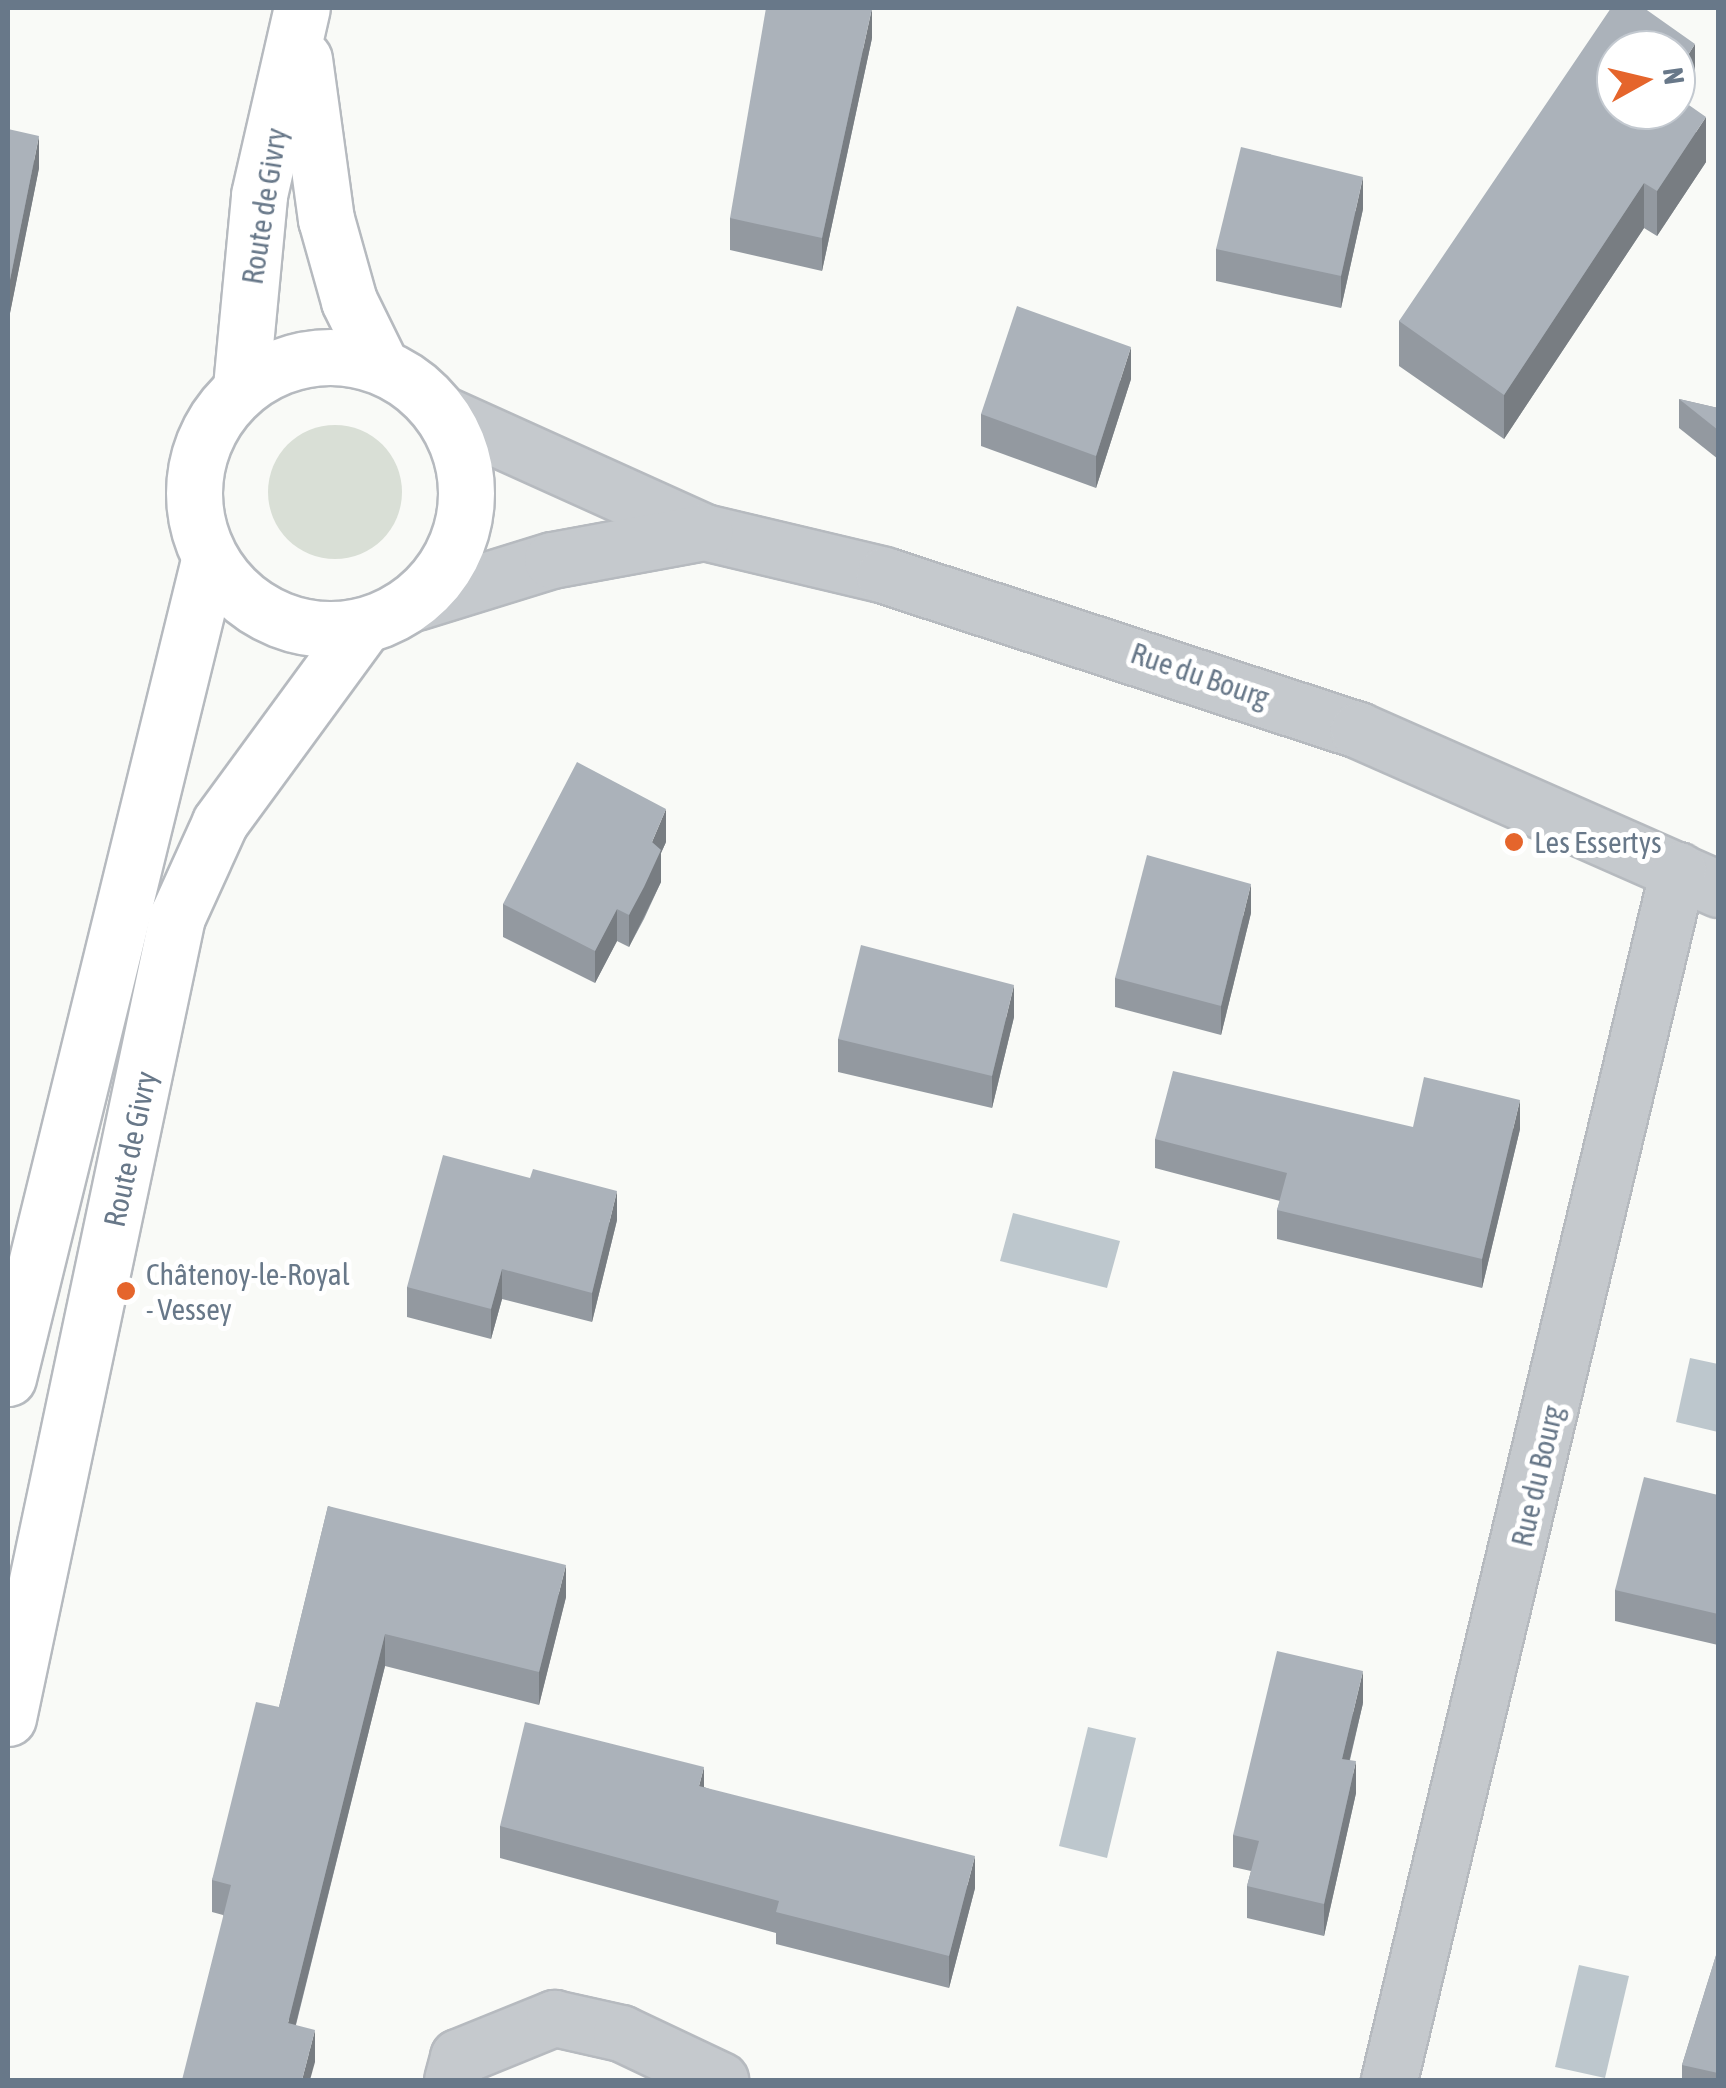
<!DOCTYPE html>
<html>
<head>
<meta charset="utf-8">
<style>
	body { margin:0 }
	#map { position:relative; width:1726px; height:2088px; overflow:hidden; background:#f9faf7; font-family:"Asap Condensed",sans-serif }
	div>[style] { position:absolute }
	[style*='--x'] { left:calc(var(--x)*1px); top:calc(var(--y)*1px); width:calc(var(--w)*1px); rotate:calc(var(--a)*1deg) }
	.green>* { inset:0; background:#d9dfd6 }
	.round { border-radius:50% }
	.water>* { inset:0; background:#bdc7cd }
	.roads { filter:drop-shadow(2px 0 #b6babf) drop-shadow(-2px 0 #b6babf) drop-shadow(0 2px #b6babf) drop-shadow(0 -2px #b6babf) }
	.minor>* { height:55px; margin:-27.5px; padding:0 27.5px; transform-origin:27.5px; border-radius:27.5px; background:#c5c9cd }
	.major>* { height:55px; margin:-27.5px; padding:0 27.5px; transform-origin:27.5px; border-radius:27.5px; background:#fff }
	.major>.ring { margin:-27.5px; padding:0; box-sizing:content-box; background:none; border:55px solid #fff; border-radius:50% }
	.wall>* { inset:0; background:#9399a0 }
	.shaded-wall>* { inset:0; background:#787d82 }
	.building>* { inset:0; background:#abb2ba }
	.dots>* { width:28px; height:28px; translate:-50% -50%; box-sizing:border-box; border:5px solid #fff; border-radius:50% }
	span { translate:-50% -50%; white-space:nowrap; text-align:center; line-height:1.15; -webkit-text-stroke:10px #fff; paint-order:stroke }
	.street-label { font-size:30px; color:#687889 }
	.poi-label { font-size:30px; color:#687889 }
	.left { translate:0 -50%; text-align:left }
	.frame { position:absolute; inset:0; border:10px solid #687889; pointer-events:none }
	.north { position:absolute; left:1596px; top:30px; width:100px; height:100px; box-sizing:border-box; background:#fff; border:2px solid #c3c9d0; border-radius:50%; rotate:82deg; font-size:28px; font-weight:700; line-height:40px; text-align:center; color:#687889 }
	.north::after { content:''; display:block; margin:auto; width:35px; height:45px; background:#e5652c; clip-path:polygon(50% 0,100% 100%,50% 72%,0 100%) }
</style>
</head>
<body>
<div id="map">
	<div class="green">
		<div class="round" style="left:268px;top:425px;width:134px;height:134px"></div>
	</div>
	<div class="water">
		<div style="clip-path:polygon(1013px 1213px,1120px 1241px,1107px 1288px,1000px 1261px)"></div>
		<div style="clip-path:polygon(1690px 1358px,1718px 1364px,1718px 1432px,1676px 1422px)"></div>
		<div style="clip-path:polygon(1088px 1727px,1136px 1738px,1107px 1858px,1059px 1846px)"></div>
		<div style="clip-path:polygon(1579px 1965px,1629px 1976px,1605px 2078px,1555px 2067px)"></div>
	</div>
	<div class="roads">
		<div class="minor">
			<div style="--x:443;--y:414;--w:286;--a:24.3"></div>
			<div style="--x:704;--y:532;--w:185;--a:13.4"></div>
			<div style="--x:884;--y:575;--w:499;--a:18.1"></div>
			<div style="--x:1358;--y:730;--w:394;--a:23.8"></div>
			<div style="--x:416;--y:602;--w:142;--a:-17.2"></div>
			<div style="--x:552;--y:560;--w:155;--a:-10.4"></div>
			<div style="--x:452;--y:2080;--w:24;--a:-75"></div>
			<div style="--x:458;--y:2057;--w:104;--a:-22.1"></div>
			<div style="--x:554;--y:2018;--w:69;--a:12.6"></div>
			<div style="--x:621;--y:2033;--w:110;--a:25.4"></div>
			<div style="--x:1389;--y:2080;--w:1244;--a:-76.57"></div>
		</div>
		<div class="major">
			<div style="--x:304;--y:59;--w:162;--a:82.2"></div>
			<div style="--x:326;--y:219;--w:85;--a:74.3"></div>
			<div style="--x:349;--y:301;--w:70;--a:63.8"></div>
			<div class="ring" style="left:194px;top:357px;width:217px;height:217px"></div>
			<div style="--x:241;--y:387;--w:193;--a:-84.6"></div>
			<div style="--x:259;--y:195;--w:192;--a:-77.1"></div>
			<div style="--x:8;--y:1378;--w:842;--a:-76.19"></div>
			<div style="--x:8;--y:1718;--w:819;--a:-78.09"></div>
			<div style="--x:177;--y:917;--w:104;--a:-65.6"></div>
			<div style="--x:220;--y:822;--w:240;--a:-53.8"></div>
		</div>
	</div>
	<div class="wall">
		<div style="clip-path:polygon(872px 38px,822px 271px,730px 250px,730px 218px)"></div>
		<div style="clip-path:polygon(1695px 89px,1686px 103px,1706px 162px,1657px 236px,1644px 228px,1504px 439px,1399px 366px,1399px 321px)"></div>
		<div style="clip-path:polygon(8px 129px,39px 168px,9px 318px,8px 317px)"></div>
		<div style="clip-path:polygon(1363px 209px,1341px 308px,1216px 281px,1216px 249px)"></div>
		<div style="clip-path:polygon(1131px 379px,1096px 488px,981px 446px,981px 414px)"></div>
		<div style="clip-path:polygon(1679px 399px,1718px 408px,1718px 459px,1679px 428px)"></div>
		<div style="clip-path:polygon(666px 842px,661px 853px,661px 882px,644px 919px,629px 947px,617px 941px,595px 983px,503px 937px,503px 904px)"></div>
		<div style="clip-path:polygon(1251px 913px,1221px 1035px,1115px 1007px,1115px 978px)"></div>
		<div style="clip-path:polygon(1014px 1017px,992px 1108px,838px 1072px,838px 1039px)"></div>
		<div style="clip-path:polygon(1413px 1127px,1520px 1129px,1482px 1288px,1277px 1239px,1277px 1210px,1280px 1201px,1155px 1168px,1155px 1139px)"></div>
		<div style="clip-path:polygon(617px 1220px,592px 1322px,502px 1299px,491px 1339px,407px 1317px,407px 1287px)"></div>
		<div style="clip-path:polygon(1718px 1495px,1718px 1645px,1615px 1621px,1615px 1590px)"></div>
		<div style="clip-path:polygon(328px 1506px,566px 1597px,539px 1705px,385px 1666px,296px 2025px,315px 2062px,223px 1915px,212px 1912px,212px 1880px,279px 1707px)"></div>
		<div style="clip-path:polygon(1363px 1703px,1350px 1760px,1356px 1793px,1324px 1936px,1247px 1918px,1247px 1886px,1251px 1871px,1233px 1867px,1233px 1835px)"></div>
		<div style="clip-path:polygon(704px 1787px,975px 1888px,949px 1988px,776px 1944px,776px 1933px,500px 1858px,500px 1826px)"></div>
		<div style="clip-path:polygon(1718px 1949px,1718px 2080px,1682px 2080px,1682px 2065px)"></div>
	</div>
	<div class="shaded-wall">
		<div style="clip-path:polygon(872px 8px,872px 38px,822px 271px,822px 238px)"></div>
		<div style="clip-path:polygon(1695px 44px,1695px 89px,1666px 134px,1676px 110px,1676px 74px)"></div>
		<div style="clip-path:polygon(1706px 117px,1706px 162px,1657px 236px,1657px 191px)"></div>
		<div style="clip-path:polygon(39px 136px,39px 168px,9px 318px,9px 285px)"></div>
		<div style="clip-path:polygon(1363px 177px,1363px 209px,1341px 308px,1341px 276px)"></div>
		<div style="clip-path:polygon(1644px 183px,1644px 228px,1504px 439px,1504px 395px)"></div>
		<div style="clip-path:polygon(1131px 347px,1131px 379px,1096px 488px,1096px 456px)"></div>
		<div style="clip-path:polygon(666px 809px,666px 842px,661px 853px,661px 882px,629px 947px,629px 915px,652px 842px)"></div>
		<div style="clip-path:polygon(1251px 884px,1251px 913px,1221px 1035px,1221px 1006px)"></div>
		<div style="clip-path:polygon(617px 909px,617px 941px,595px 983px,595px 951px)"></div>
		<div style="clip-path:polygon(1014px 985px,1014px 1017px,992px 1108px,992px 1076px)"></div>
		<div style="clip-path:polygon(1520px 1100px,1520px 1129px,1482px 1288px,1482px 1259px)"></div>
		<div style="clip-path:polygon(617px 1191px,617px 1220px,592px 1322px,592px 1293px)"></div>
		<div style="clip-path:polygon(502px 1269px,502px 1299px,491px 1339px,491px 1309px)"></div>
		<div style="clip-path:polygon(566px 1565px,566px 1597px,539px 1705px,539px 1672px)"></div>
		<div style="clip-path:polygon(385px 1634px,385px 1666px,288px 2055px,288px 2023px)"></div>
		<div style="clip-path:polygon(1363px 1671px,1363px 1703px,1342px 1791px,1342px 1759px)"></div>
		<div style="clip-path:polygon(1356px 1761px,1356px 1793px,1324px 1936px,1324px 1904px)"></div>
		<div style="clip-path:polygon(704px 1767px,704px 1799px,699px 1786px)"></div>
		<div style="clip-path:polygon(975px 1856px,975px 1888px,949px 1988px,949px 1956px)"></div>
		<div style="clip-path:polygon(315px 2030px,315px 2062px,310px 2080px,302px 2080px)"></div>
	</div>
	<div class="building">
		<div style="clip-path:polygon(766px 8px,872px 8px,822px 238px,730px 218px)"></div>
		<div style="clip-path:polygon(1611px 8px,1644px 8px,1695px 44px,1676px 74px,1676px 50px,1616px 50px,1616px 110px,1676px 110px,1676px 96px,1706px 117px,1657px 191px,1644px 183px,1504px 395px,1399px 321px)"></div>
		<div style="clip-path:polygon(8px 129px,39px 136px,9px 285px,8px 285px)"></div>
		<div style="clip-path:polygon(1241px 147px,1363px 177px,1341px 276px,1216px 249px)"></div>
		<div style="clip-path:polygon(1017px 306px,1131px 347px,1096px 456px,981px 414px)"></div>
		<div style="clip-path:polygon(1679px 399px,1718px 408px,1718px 430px)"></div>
		<div style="clip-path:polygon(577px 762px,666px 809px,652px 842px,661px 850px,644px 887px,629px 915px,617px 909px,595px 951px,503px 904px)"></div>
		<div style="clip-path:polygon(1147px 855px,1251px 884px,1221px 1006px,1115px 978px)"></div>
		<div style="clip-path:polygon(861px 945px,1014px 985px,992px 1076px,838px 1039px)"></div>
		<div style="clip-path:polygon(1173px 1071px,1413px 1127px,1424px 1077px,1520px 1100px,1482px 1259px,1277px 1210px,1287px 1173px,1155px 1139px)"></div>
		<div style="clip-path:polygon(443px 1155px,530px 1178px,533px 1169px,617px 1191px,592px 1293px,502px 1269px,491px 1309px,407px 1287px)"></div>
		<div style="clip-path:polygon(1644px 1477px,1718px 1495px,1718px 1614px,1615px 1590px)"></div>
		<div style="clip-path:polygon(328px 1506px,566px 1565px,539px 1672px,385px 1634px,288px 2023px,315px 2030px,302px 2080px,182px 2080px,231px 1885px,212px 1880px,256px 1702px,279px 1707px)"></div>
		<div style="clip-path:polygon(1277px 1651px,1363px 1671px,1342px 1759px,1356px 1761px,1324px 1904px,1247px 1886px,1259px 1841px,1233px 1835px)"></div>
		<div style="clip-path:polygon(525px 1722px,704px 1767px,699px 1786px,975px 1856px,949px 1956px,776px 1912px,779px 1901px,500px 1826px)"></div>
		<div style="clip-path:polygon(1718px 1949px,1718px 2073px,1682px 2065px)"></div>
	</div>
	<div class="dots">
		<div style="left:1514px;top:842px;background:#e5652c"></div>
		<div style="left:126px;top:1291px;background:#e5652c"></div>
	</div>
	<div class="street-label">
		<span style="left:264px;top:206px;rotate:-81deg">Route de Givry</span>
		<span style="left:1200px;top:675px;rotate:19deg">Rue du Bourg</span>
		<span style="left:130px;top:1149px;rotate:-78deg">Route de Givry</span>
		<span style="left:1537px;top:1476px;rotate:-77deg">Rue du Bourg</span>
	</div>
	<div class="poi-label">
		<span class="left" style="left:1534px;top:842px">Les Essertys</span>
		<span class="left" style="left:146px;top:1291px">Châtenoy-le-Royal<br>- Vessey</span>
	</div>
	<div class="frame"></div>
	<div class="north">N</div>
</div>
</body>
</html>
